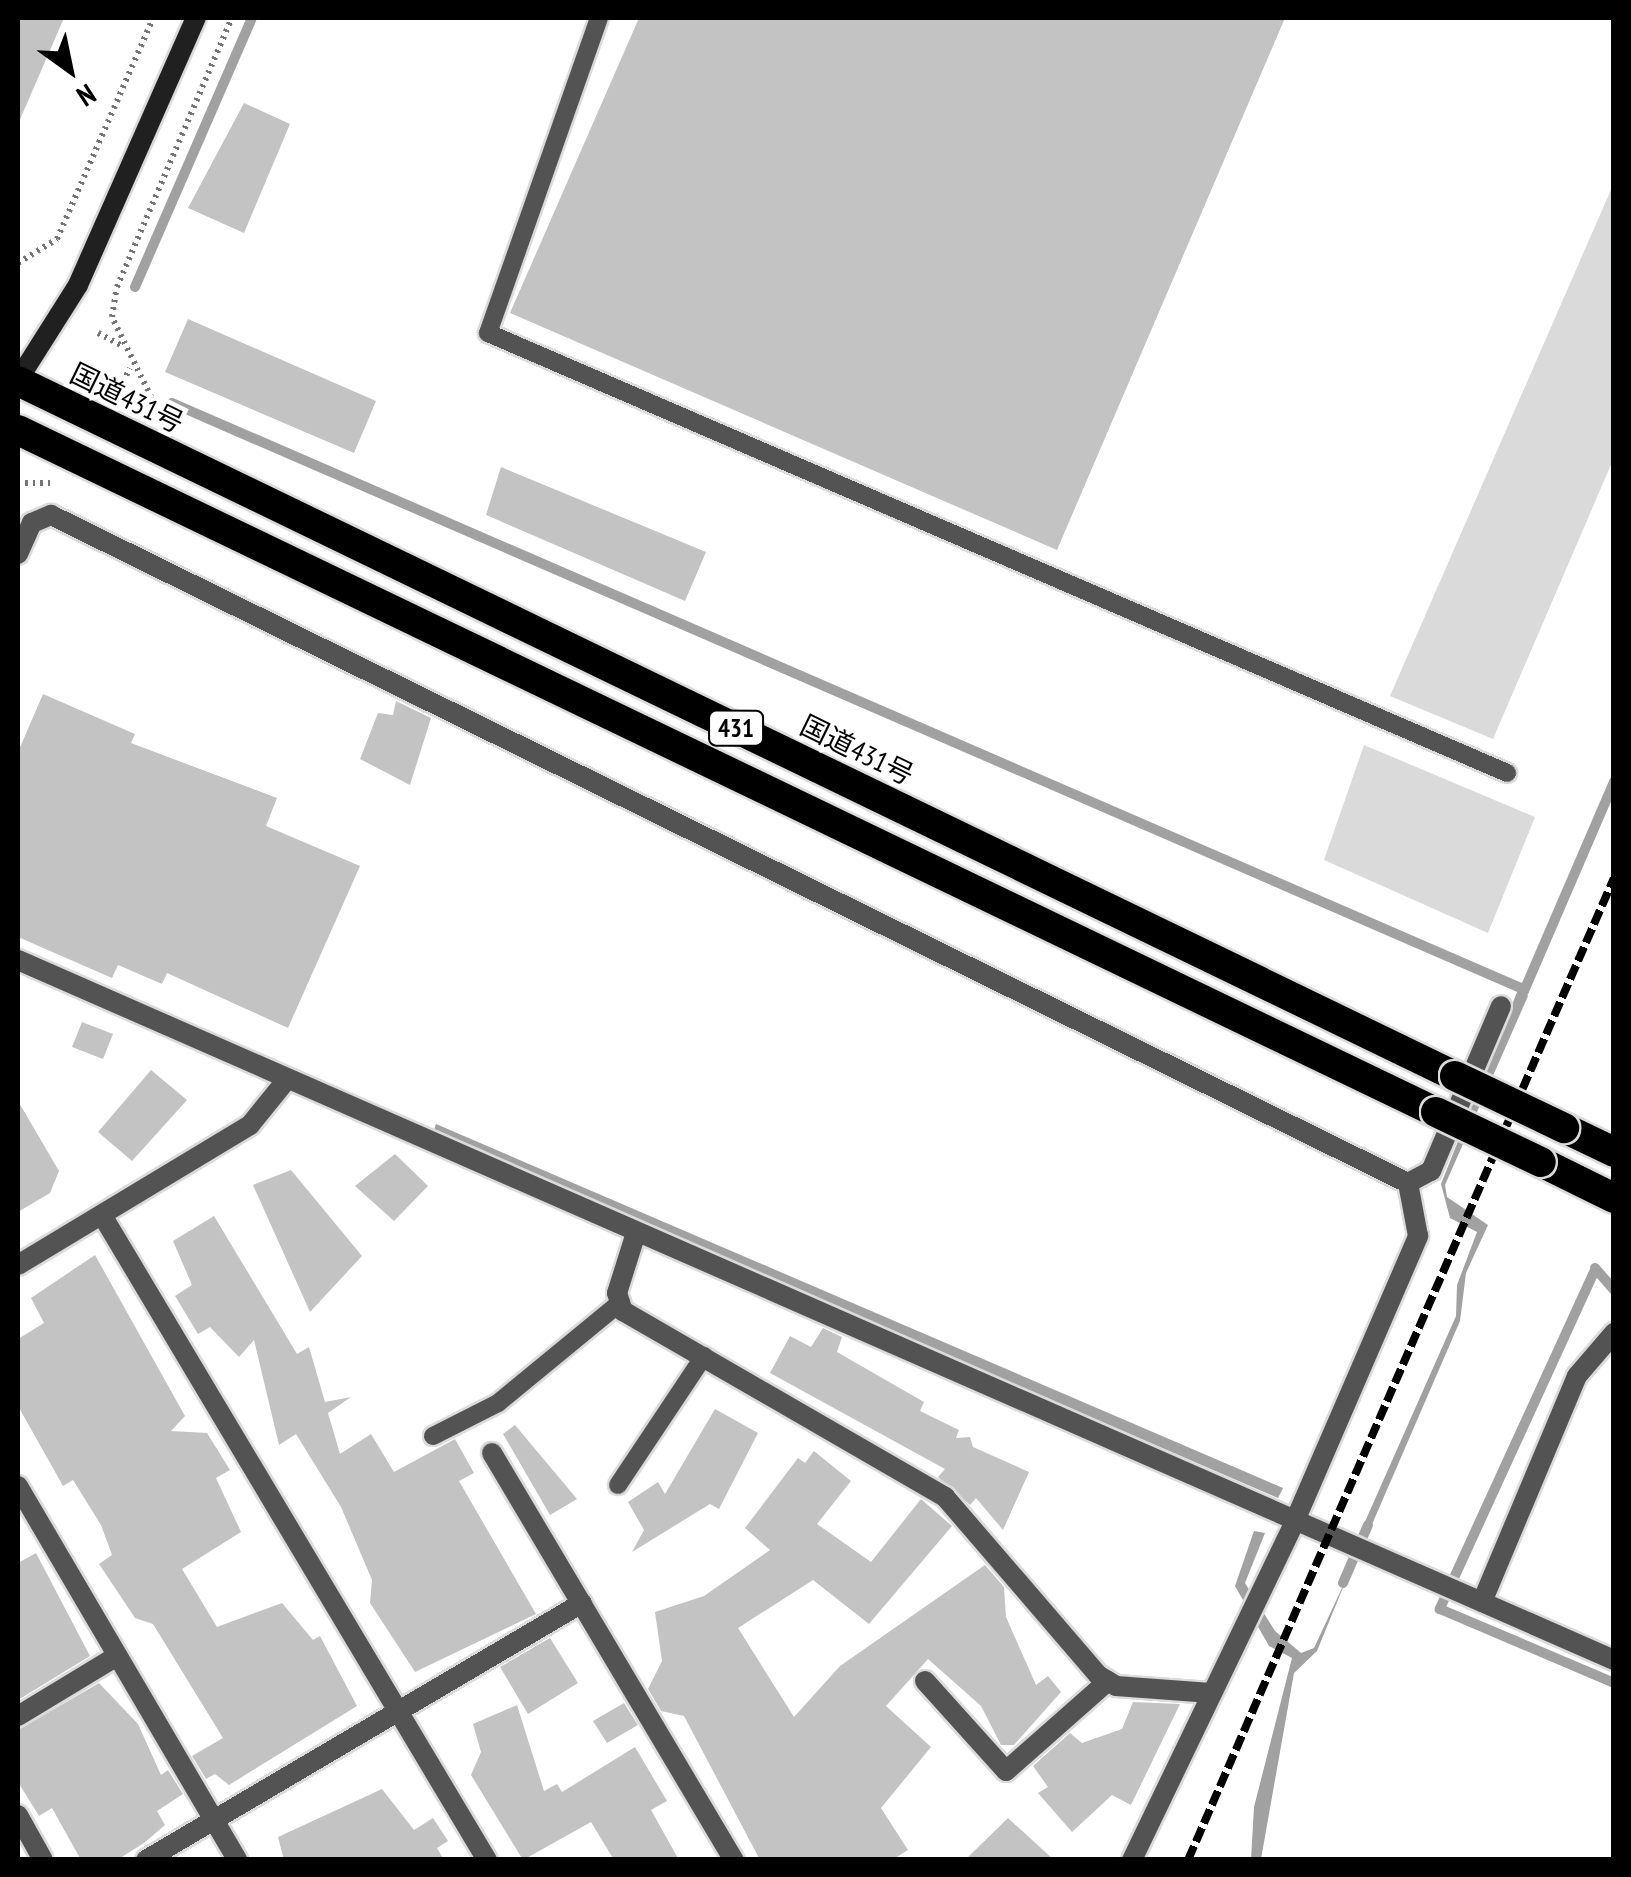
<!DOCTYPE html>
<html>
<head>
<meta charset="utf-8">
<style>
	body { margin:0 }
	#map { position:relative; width:1631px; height:1877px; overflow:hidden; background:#fff; font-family:"PT Sans Narrow","Noto Sans JP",sans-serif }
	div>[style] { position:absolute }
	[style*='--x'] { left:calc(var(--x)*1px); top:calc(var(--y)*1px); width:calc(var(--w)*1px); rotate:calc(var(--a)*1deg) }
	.green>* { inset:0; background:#dadada }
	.water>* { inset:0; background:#a1a1a1 }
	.stream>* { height:10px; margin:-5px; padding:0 5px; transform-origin:5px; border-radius:5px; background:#a1a1a1 }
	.building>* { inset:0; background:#c3c3c3 }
	.path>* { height:6px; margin-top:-3px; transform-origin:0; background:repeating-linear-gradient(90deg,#757575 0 2.5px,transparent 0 7.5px) }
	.roads { filter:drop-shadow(2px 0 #dbdbdb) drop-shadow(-2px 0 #dbdbdb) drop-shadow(0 2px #dbdbdb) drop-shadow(0 -2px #dbdbdb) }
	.lane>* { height:18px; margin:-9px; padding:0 9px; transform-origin:9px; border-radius:9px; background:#535353 }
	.street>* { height:20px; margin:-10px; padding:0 10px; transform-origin:10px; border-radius:10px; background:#535353 }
	.secondary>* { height:20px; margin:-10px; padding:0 10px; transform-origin:10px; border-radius:10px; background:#202020 }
	.highway>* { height:30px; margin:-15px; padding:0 15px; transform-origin:15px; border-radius:15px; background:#000 }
	.rail>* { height:8px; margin-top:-4px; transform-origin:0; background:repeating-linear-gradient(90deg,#000 0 15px,transparent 0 20px) }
	.bridges { filter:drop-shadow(2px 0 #dbdbdb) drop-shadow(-2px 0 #dbdbdb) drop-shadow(0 2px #dbdbdb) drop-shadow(0 -2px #dbdbdb) }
	.highway-bridge>* { height:30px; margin:-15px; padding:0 15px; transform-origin:15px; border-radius:15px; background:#000 }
	span { translate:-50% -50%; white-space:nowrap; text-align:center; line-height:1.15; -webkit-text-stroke:9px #fff; paint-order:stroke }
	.shield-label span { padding:2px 8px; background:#fff; border:2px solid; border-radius:8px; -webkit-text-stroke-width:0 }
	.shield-label { font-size:25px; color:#000; font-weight:700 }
	.street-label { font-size:28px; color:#000 }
	.frame { position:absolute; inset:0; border:20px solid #000; pointer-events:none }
	.north { position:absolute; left:20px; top:20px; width:100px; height:100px; -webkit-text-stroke:8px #fff; paint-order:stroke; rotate:147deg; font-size:28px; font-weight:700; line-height:40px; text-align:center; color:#000 }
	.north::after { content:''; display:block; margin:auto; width:35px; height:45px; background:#000; clip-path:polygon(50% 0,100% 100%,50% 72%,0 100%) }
</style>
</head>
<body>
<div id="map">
	<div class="green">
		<div style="clip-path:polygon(1613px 185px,1613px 460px,1493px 739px,1390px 696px)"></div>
		<div style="clip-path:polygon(1364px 745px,1535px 817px,1488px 933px,1324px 860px)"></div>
	</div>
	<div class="water">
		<div style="clip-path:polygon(1521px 982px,1528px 996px,1445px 1185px,1447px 1197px,1488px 1225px,1466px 1273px,1460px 1321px,1367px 1536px,1360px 1533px,1456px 1316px,1457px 1285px,1477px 1232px,1450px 1218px,1441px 1184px)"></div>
		<div style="clip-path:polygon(436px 1124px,1283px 1488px,1278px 1498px,433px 1133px)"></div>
		<div style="clip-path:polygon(1254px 1531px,1265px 1533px,1245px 1583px,1275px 1631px,1301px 1653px,1314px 1648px,1349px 1573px,1317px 1651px,1294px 1673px,1261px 1859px,1251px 1859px,1254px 1807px,1292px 1658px,1269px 1646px,1235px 1586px)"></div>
	</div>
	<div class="stream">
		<div style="--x:135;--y:287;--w:293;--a:-66.5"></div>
		<div style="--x:172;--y:403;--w:1473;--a:23.45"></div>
		<div style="--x:1524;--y:991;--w:228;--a:-66.7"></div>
		<div style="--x:1595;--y:1268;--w:29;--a:49"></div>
		<div style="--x:1594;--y:1272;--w:371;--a:114.6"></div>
		<div style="--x:1440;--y:1609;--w:189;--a:23"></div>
		<div style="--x:1343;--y:1583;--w:63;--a:-66.7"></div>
	</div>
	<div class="building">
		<div style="clip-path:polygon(18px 18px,64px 18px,18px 124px)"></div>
		<div style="clip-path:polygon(639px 18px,1285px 18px,1057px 550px,510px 313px)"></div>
		<div style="clip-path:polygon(244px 103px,290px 124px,244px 233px,188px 208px)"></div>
		<div style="clip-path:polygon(188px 319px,376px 401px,354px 453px,165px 372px)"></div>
		<div style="clip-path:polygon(501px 467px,706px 552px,685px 601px,486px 515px)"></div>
		<div style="clip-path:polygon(43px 694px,135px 734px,131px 743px,277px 798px,266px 826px,360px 866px,288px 1028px,167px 973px,162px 984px,118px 965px,112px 978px,18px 937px,18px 752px)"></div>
		<div style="clip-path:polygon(396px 701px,431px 718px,410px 785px,360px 759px,378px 713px,393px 715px)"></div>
		<div style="clip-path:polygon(82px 1022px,113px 1034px,103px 1059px,72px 1047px)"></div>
		<div style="clip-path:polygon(151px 1070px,187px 1100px,132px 1161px,98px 1132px)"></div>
		<div style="clip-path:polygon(18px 1101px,59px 1171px,50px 1193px,18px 1212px)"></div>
		<div style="clip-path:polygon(395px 1154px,428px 1186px,394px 1221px,355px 1186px)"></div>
		<div style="clip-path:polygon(291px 1170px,362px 1256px,310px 1312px,253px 1185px)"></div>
		<div style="clip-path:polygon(214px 1216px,297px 1354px,309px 1347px,325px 1402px,351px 1397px,328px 1413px,340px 1454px,371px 1434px,394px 1472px,455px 1439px,474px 1473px,459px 1481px,536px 1614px,415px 1672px,370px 1603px,372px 1580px,341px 1507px,296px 1434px,279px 1445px,254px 1340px,239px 1357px,210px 1327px,198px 1334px,175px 1296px,192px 1285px,173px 1241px)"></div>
		<div style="clip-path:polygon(95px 1255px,185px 1416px,171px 1431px,207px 1433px,230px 1470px,216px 1478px,241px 1532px,182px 1569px,217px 1627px,282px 1603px,313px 1640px,320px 1636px,357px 1706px,229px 1785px,215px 1774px,206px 1779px,192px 1756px,223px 1738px,153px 1624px,135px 1618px,99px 1564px,112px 1555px,101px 1525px,73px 1480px,63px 1486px,18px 1406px,18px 1339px,44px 1323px,31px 1298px)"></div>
		<div style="clip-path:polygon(823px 1328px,842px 1337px,837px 1352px,924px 1402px,920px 1411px,959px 1430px,956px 1438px,970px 1437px,973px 1447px,1029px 1472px,1003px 1530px,976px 1498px,970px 1505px,938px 1477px,945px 1469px,770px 1373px,790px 1336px,811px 1347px)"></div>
		<div style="clip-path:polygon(715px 1409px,758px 1433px,719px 1509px,710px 1504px,632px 1552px,644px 1530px,628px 1502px,658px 1482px,665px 1494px)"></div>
		<div style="clip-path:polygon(515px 1425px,577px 1499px,550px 1515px,503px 1434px)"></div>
		<div style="clip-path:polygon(814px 1451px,851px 1481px,817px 1524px,871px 1562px,921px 1499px,952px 1526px,869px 1624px,813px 1580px,738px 1628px,794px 1717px,840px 1666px,985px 1565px,1004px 1587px,1006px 1617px,1036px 1685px,1048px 1676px,1061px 1692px,1014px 1745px,1001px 1745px,981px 1706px,928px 1659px,886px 1706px,931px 1747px,881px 1808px,908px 1850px,892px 1860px,760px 1860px,684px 1716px,661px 1711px,648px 1689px,662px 1661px,655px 1612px,704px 1596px,770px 1550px,745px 1528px,798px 1458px,805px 1463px)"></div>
		<div style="clip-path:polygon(36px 1553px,90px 1656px,18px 1700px,18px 1563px)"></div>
		<div style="clip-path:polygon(550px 1638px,578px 1683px,528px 1714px,500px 1667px)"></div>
		<div style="clip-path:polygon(99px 1683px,138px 1724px,161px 1775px,168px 1770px,183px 1794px,157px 1811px,165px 1825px,144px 1843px,117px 1860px,81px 1860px,52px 1808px,39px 1816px,18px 1782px,18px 1730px)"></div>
		<div style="clip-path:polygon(1133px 1702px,1180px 1704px,1131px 1805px,1112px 1795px,1072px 1832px,1038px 1793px,1048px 1787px,1033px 1766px,1070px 1733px,1082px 1743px,1122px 1729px)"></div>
		<div style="clip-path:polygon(624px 1703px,638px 1725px,607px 1743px,593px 1721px)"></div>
		<div style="clip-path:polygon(517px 1705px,544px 1791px,557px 1784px,562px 1792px,635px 1747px,667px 1801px,651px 1810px,679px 1860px,614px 1860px,591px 1822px,523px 1860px,471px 1775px,481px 1752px,473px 1724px)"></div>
		<div style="clip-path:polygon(382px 1789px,414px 1830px,433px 1818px,448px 1841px,437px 1848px,444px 1860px,284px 1860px,278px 1837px)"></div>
		<div style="clip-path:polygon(1008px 1818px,1054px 1860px,965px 1860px)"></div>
	</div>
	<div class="path">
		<div style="--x:18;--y:263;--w:46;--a:-31.6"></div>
		<div style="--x:57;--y:239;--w:241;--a:-66.5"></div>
		<div style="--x:98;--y:333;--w:27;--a:28"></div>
		<div style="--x:120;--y:389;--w:23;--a:-65"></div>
		<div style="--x:158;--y:411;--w:105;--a:-116.1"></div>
		<div style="--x:112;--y:317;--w:30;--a:-81"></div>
		<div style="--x:117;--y:287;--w:293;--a:-66.9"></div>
		<div style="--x:18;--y:483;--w:33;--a:0"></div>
	</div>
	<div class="roads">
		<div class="lane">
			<div style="--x:599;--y:18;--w:334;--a:109.4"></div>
			<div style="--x:488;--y:333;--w:1110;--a:23.35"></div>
			<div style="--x:433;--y:1436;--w:73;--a:-26.9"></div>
			<div style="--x:498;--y:1403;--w:159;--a:-39.4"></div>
			<div style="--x:618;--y:1485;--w:155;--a:-56.3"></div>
		</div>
		<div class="street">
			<div style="--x:18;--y:554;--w:34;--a:-66"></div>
			<div style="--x:32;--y:523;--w:21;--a:-23"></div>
			<div style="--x:51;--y:515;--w:1513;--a:26.21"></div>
			<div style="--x:1408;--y:1183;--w:26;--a:-28"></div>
			<div style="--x:1431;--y:1171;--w:179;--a:-67"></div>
			<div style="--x:18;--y:960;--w:1743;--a:23.68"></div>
			<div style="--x:102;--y:1215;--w:751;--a:59.17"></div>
			<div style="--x:635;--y:1236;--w:60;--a:107.5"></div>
			<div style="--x:617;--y:1293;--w:19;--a:72"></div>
			<div style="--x:623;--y:1311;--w:372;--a:30"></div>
			<div style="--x:945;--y:1497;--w:235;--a:49.3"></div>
			<div style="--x:1098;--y:1675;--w:21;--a:31"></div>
			<div style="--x:1116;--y:1686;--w:95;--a:4.2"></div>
			<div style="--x:18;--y:1265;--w:271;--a:-31.1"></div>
			<div style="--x:250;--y:1125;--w:54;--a:-51"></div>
			<div style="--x:492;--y:1453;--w:474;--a:59.3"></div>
			<div style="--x:18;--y:1486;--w:433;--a:59.6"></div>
			<div style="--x:1482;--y:1602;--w:245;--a:-67.2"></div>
			<div style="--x:1577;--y:1376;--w:57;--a:-49.3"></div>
			<div style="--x:925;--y:1681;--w:121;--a:48"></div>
			<div style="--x:1006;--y:1771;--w:136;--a:-41.4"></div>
			<div style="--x:18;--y:1716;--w:116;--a:-31.2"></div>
			<div style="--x:18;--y:1815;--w:51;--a:60.9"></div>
			<div style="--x:146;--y:1860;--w:506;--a:-30.52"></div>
			<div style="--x:1132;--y:1860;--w:374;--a:-64.3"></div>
			<div style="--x:1294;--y:1523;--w:313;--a:-66.6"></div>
			<div style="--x:1418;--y:1236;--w:54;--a:-100.7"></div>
		</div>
		<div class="secondary">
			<div style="--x:18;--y:380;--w:112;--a:-57.7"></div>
			<div style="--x:78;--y:285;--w:292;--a:-66.2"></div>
		</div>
		<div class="highway">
			<div style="--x:18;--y:381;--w:1596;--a:25.81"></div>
			<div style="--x:18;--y:430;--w:1573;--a:25.69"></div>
			<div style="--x:1564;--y:1128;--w:55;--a:25.6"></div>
			<div style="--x:1541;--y:1162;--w:81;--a:26.3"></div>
		</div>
	</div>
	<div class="rail">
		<div style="--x:1188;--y:1860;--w:1070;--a:-66.55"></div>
	</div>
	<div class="bridges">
		<div class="highway-bridge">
			<div style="--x:1455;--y:1076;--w:121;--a:25.5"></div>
			<div style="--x:1436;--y:1112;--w:116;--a:25.5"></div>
		</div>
	</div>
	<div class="shield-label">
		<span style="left:736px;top:728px">431</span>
	</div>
	<div class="street-label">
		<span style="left:127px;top:398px;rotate:26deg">国道431号</span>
		<span style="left:857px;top:750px;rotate:26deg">国道431号</span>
	</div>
	<div class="frame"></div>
	<div class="north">N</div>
</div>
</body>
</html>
